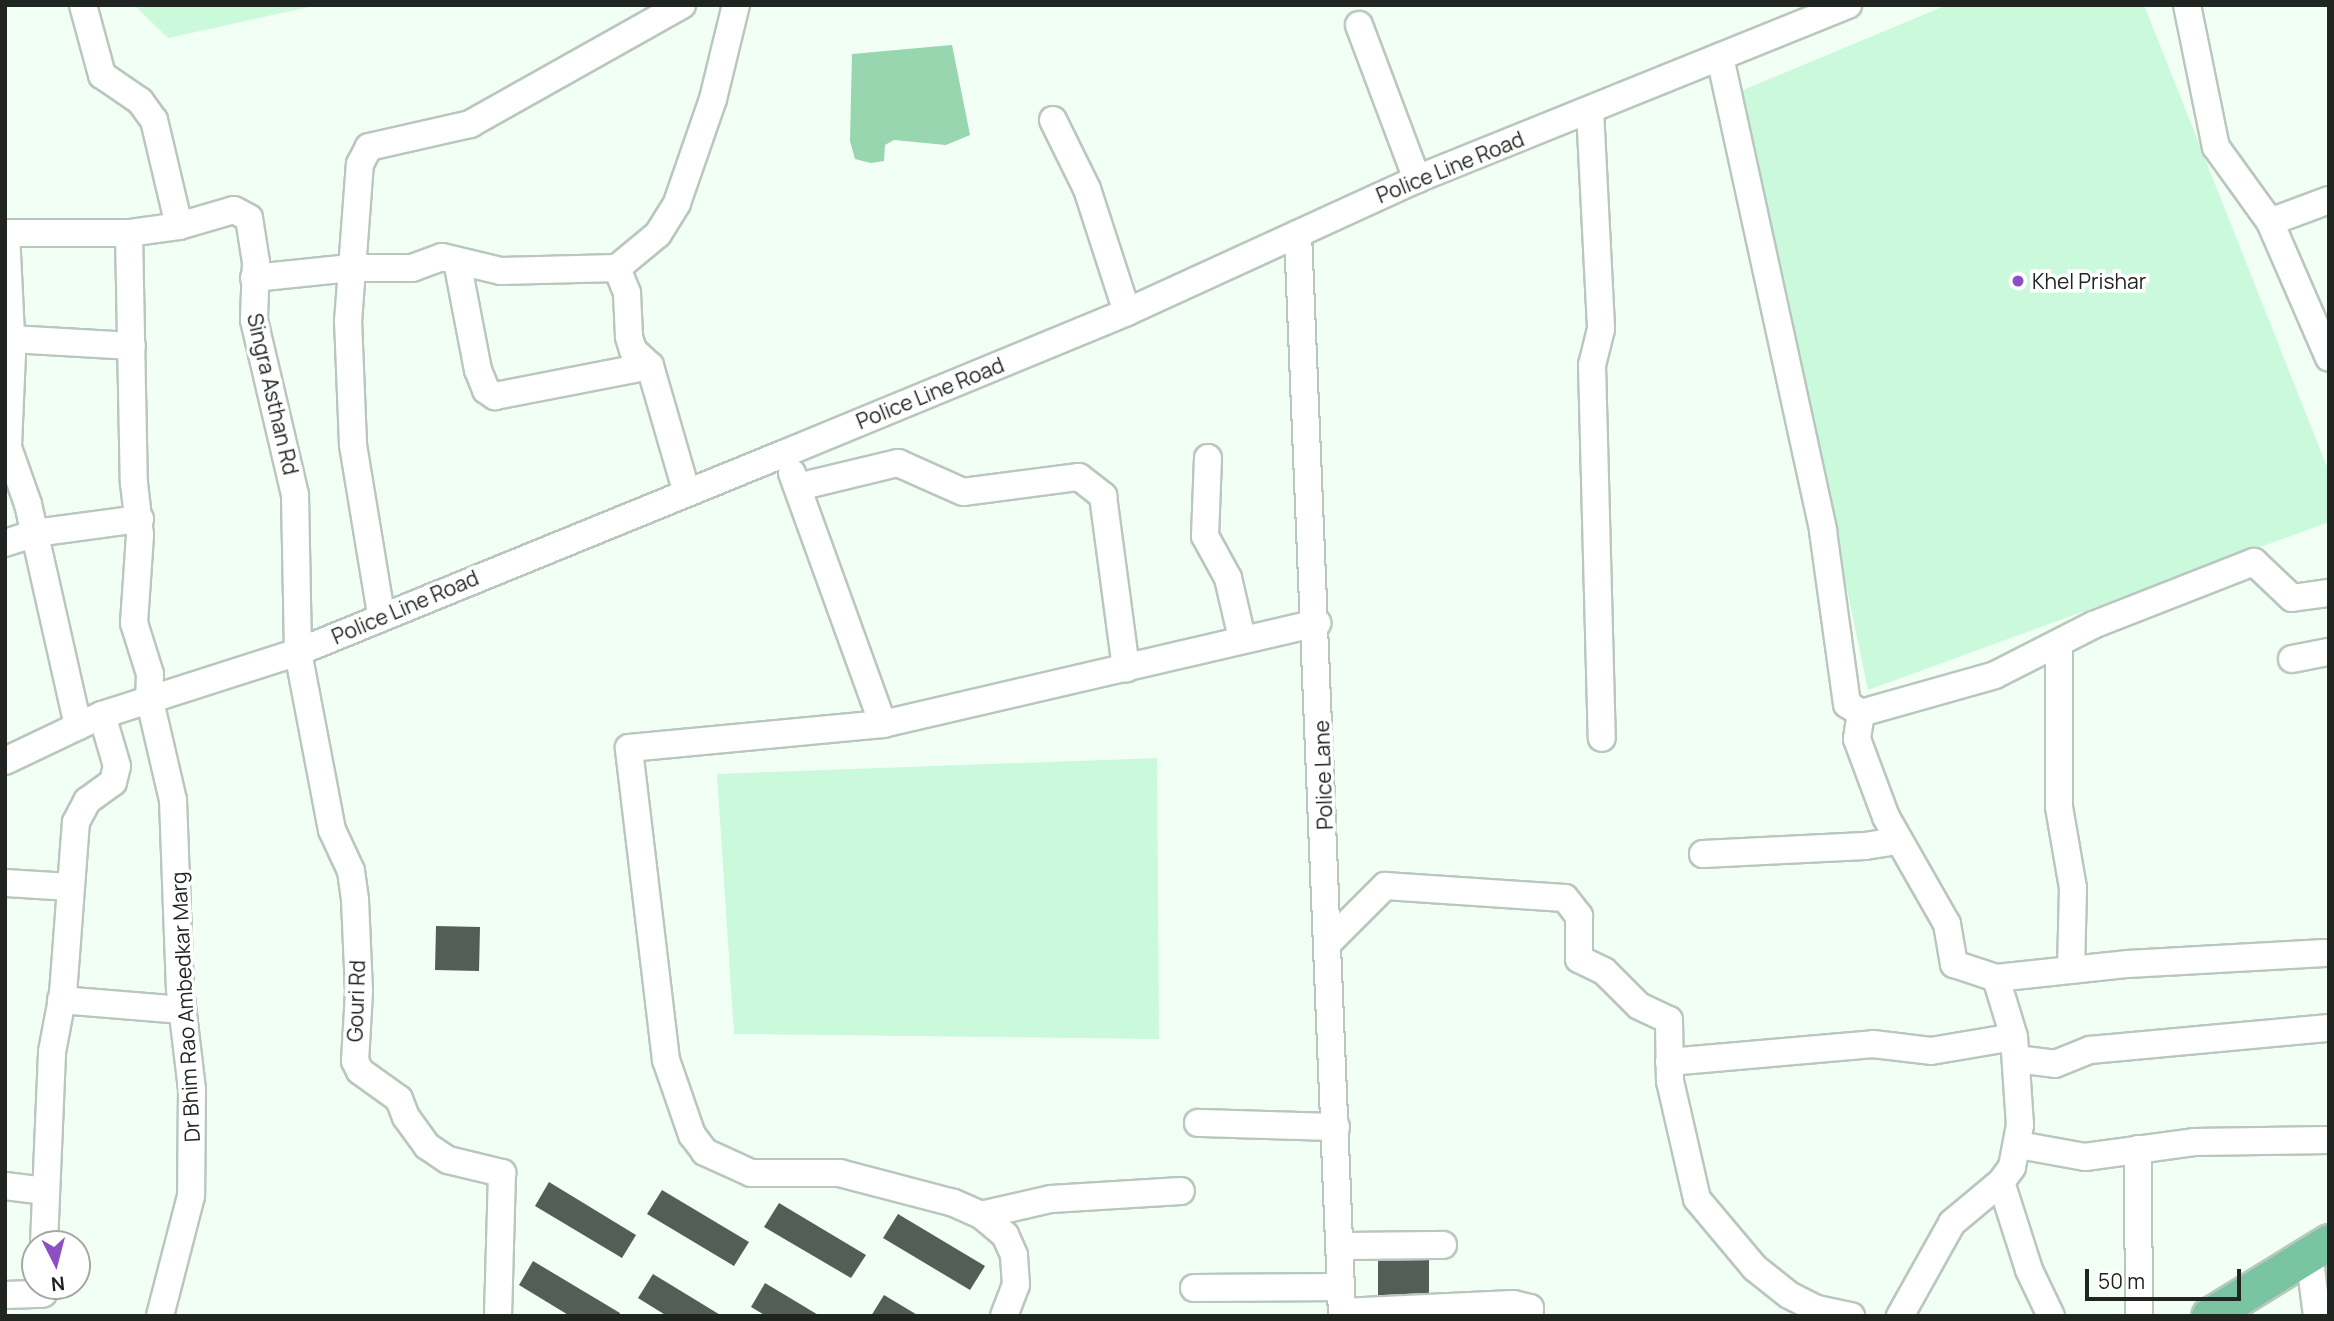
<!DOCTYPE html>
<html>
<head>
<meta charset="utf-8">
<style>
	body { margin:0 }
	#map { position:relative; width:2334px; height:1321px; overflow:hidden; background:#f1fff5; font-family:Manrope,sans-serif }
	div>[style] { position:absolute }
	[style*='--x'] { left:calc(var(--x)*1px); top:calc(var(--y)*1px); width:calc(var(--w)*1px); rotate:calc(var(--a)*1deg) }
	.green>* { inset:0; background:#cbf9db }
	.water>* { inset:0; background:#97d6ae }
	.building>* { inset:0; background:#525e56 }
	.roads { filter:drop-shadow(2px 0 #b9c7be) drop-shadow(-2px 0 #b9c7be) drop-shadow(0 2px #b9c7be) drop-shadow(0 -2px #b9c7be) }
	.minor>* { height:26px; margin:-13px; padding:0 13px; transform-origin:13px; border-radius:13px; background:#fff }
	.major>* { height:35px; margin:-17.5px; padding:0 17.5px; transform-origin:17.5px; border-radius:17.5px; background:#7ac5a1 }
	.dots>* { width:19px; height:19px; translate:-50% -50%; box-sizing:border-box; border:4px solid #fff; border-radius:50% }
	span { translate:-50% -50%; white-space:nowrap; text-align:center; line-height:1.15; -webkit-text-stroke:7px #fff; paint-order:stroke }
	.street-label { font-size:21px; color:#202521 }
	.poi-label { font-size:21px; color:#202521 }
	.left { translate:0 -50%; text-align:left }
	.frame { position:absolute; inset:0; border:7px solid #202521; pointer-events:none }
	.north { position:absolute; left:21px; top:1230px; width:70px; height:70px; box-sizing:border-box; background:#fff; border:2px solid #a6a8a6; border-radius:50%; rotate:174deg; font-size:19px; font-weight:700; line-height:28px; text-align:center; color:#202521 }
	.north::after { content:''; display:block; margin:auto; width:24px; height:32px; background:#8e4fc5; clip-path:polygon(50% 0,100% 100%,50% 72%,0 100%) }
	.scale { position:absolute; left:2085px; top:1269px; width:156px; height:32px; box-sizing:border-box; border:4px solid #202521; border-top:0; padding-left:9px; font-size:21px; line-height:24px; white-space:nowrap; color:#202521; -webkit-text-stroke:5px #fff; paint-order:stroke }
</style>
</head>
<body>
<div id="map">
	<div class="green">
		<div style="clip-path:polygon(134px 5px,318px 5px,168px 38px)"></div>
		<div style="clip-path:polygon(1947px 5px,2144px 5px,2329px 472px,2329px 522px,1868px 690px,1743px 90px)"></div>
		<div style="clip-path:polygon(1157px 758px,1159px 1039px,734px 1034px,717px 774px)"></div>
	</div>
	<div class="water">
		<div style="clip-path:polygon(952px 45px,970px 135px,946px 145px,894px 140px,885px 145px,884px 161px,871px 163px,855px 159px,850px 141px,852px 54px)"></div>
	</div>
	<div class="building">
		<div style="clip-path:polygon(436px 926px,480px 927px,479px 971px,435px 970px)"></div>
		<div style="clip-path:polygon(549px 1182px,636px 1235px,622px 1258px,535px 1206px)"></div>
		<div style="clip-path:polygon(662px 1190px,749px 1242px,734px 1266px,647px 1214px)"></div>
		<div style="clip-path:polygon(779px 1203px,866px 1255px,851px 1278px,764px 1227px)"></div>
		<div style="clip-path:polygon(898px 1214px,985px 1266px,970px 1290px,883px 1238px)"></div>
		<div style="clip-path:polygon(1429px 1259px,1429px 1298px,1378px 1298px,1378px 1260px)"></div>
		<div style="clip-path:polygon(533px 1261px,620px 1313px,619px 1316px,570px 1316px,519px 1285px)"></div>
		<div style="clip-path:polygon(653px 1274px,722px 1316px,667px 1316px,638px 1298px)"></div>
		<div style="clip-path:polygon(765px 1283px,820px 1316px,766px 1316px,751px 1307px)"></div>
		<div style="clip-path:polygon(884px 1295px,919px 1316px,871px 1316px)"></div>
	</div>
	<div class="roads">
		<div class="minor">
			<div style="--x:83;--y:5;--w:73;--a:74.8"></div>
			<div style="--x:102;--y:75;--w:46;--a:34.4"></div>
			<div style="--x:140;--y:101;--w:24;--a:54"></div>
			<div style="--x:154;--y:120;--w:109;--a:76.7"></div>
			<div style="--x:2187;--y:5;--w:145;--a:78.5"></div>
			<div style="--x:2216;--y:147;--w:92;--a:54.2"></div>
			<div style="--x:2270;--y:222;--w:148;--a:66.5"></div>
			<div style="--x:1359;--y:25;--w:165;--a:69.4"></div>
			<div style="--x:1720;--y:57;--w:485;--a:77.7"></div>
			<div style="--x:1823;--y:531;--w:175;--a:82.1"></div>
			<div style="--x:1847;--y:704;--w:17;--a:33"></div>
			<div style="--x:1861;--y:713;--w:26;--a:99"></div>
			<div style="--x:1857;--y:739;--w:83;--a:69.6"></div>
			<div style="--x:1886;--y:817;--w:123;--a:60.3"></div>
			<div style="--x:1947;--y:924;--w:41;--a:80.1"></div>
			<div style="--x:1954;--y:964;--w:44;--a:18.4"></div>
			<div style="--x:1996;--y:978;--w:62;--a:73"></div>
			<div style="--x:2014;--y:1037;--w:88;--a:86.1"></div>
			<div style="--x:2020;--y:1125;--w:43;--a:100.8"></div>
			<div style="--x:2012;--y:1167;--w:19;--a:126"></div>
			<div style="--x:2001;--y:1182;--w:64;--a:140.1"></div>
			<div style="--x:1952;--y:1223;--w:107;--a:119.2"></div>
			<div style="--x:1590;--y:110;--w:219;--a:87.1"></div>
			<div style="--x:1601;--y:329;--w:37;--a:104"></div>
			<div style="--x:1592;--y:365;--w:373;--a:88.5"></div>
			<div style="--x:1053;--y:120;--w:77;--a:63.8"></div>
			<div style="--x:1087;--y:189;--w:129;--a:72"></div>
			<div style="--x:2270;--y:222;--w:63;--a:-20.4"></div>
			<div style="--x:5;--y:233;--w:124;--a:0"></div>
			<div style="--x:129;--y:233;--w:50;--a:-8"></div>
			<div style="--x:179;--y:226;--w:57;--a:-16.2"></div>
			<div style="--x:234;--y:210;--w:17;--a:28"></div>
			<div style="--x:249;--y:218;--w:45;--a:81"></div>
			<div style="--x:256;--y:262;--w:58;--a:92"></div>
			<div style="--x:254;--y:320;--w:180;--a:76.8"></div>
			<div style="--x:295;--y:495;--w:157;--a:88.9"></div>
			<div style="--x:298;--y:652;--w:181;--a:79.2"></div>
			<div style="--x:332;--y:830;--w:45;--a:65.1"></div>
			<div style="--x:351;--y:871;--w:29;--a:82"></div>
			<div style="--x:355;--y:900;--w:92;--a:87.5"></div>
			<div style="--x:359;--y:992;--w:69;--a:93.3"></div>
			<div style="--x:355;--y:1061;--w:11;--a:63"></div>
			<div style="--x:360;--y:1071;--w:48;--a:35.7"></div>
			<div style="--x:399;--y:1099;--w:19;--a:69"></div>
			<div style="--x:406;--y:1117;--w:36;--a:54"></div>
			<div style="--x:427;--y:1146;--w:25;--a:34"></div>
			<div style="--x:448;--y:1160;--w:56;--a:13.5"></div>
			<div style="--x:502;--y:1173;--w:143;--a:91.6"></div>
			<div style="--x:6;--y:233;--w:121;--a:87.2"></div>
			<div style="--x:12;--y:354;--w:91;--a:92.5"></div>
			<div style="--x:129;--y:233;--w:250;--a:88.9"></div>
			<div style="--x:134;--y:483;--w:52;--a:83.4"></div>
			<div style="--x:140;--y:535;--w:88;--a:93.9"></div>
			<div style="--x:134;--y:623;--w:53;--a:72.6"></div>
			<div style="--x:150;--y:674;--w:23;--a:92"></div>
			<div style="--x:149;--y:697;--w:106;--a:76.9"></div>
			<div style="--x:173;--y:800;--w:189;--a:87.9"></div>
			<div style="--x:180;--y:989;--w:102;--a:83.2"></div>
			<div style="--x:192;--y:1090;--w:106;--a:90.5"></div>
			<div style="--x:191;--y:1196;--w:124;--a:104.5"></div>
			<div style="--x:1298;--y:234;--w:1083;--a:87.67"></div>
			<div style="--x:457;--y:261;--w:111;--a:79.1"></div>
			<div style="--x:478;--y:370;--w:22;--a:68"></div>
			<div style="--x:486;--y:390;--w:11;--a:34"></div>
			<div style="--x:495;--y:396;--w:158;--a:-11"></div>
			<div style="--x:617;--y:268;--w:53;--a:-39.7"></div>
			<div style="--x:658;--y:234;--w:36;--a:-58"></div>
			<div style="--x:677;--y:203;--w:110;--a:-70.9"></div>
			<div style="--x:713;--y:99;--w:97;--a:-76.3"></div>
			<div style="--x:254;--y:278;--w:97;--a:-5.9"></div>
			<div style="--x:350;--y:268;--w:62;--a:0"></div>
			<div style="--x:412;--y:268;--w:32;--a:-20"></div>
			<div style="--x:442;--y:257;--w:61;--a:13.3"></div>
			<div style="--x:501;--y:271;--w:116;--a:-1.5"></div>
			<div style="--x:617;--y:268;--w:27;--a:68"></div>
			<div style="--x:627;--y:293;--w:44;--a:87.4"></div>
			<div style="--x:629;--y:337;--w:14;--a:73"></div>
			<div style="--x:633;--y:350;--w:23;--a:43"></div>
			<div style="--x:650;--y:366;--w:132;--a:73.8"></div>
			<div style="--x:11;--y:339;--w:121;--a:3.3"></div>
			<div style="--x:5;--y:439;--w:69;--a:70.5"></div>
			<div style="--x:28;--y:504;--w:228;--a:77.3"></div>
			<div style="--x:1208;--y:458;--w:78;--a:92.2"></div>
			<div style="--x:1205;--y:536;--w:48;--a:61.3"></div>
			<div style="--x:1228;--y:578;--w:62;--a:76.9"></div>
			<div style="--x:792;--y:473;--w:267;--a:70.1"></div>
			<div style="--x:798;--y:487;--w:103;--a:-13.5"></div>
			<div style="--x:898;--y:463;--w:71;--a:24"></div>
			<div style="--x:963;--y:492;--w:117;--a:-7.4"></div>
			<div style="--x:1079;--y:477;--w:31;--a:38"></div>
			<div style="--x:1103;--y:496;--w:174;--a:82.4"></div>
			<div style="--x:5;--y:543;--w:32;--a:-18"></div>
			<div style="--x:35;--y:533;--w:106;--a:-7.6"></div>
			<div style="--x:381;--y:614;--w:172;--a:-99.4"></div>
			<div style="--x:353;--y:444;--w:122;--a:-92.3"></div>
			<div style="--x:348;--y:322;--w:158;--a:-85.7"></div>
			<div style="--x:360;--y:164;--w:19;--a:-62"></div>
			<div style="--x:369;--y:147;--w:104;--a:-12.8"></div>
			<div style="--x:470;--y:124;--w:243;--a:-29.3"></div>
			<div style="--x:2059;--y:643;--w:164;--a:90"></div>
			<div style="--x:2059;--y:807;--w:82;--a:80.2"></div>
			<div style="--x:2073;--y:888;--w:82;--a:91.4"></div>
			<div style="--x:2292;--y:659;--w:38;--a:-11"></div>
			<div style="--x:1861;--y:713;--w:139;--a:-15.8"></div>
			<div style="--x:1995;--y:675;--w:110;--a:-27"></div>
			<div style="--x:2093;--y:625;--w:173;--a:-21.4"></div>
			<div style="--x:2254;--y:562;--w:52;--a:43.5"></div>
			<div style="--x:2292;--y:598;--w:37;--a:-8"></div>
			<div style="--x:5;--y:761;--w:107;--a:-25.4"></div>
			<div style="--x:102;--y:715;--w:206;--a:-17.8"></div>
			<div style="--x:298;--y:652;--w:524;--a:-22.21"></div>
			<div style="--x:783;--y:454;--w:372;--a:-22.4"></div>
			<div style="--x:1127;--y:312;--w:319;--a:-24.6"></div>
			<div style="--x:1417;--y:179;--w:465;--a:-22"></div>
			<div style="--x:1703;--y:854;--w:162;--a:-2.8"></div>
			<div style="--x:1865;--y:846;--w:33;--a:-9"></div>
			<div style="--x:5;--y:883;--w:64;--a:3.6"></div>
			<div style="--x:1330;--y:941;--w:78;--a:-45"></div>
			<div style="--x:1385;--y:886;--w:180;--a:3.8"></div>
			<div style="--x:1565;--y:898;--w:23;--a:52"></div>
			<div style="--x:1579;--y:916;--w:43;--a:90"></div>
			<div style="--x:1579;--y:959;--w:28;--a:26"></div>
			<div style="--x:1604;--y:971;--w:49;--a:45"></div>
			<div style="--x:1639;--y:1006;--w:33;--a:25"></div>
			<div style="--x:1669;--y:1020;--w:61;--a:89.1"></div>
			<div style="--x:1670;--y:1081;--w:121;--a:77.1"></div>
			<div style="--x:1697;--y:1199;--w:90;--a:50"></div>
			<div style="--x:1755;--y:1268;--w:43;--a:38.5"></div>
			<div style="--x:1789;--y:1295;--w:31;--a:27"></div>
			<div style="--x:1817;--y:1309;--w:35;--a:12"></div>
			<div style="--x:1996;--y:978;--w:133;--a:-6.1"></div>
			<div style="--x:2128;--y:964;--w:197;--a:-3.2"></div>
			<div style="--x:61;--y:1000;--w:121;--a:4.7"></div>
			<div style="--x:2016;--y:1059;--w:39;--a:7"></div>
			<div style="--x:2055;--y:1064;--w:38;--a:-22"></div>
			<div style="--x:2090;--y:1050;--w:240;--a:-5.3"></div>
			<div style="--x:1669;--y:1062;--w:205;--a:-5"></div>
			<div style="--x:1873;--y:1044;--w:58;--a:6.9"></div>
			<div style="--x:1931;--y:1051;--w:84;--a:-9.6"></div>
			<div style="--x:1198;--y:1123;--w:138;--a:1.7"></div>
			<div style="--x:2019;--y:1145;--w:67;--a:10.3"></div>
			<div style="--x:2085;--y:1157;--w:110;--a:-7.8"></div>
			<div style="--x:2194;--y:1142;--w:135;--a:-0.8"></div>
			<div style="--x:2138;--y:1149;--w:167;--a:89.7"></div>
			<div style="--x:2001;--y:1182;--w:92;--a:72.3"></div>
			<div style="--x:2029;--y:1270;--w:51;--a:64.4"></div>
			<div style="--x:5;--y:1186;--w:41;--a:7"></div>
			<div style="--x:981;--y:1215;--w:72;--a:-12.9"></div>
			<div style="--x:1051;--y:1199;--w:130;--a:-3.5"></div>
			<div style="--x:44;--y:1244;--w:192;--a:-87.6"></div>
			<div style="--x:52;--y:1052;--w:59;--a:-79.3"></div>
			<div style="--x:63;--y:994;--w:172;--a:-85.7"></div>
			<div style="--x:76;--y:822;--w:24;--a:-62"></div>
			<div style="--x:87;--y:801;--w:32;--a:-36"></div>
			<div style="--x:113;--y:782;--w:16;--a:-76"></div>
			<div style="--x:117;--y:766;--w:53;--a:-106.4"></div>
			<div style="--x:1340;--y:1246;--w:103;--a:-0.6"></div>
			<div style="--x:2309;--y:1253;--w:64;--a:82.8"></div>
			<div style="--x:1194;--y:1288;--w:147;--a:-0.4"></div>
			<div style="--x:5;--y:1295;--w:38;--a:-2"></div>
			<div style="--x:1342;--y:1312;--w:171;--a:-2.7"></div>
			<div style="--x:1513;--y:1304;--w:17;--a:13"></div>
			<div style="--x:1530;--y:1308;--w:8;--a:90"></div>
			<div style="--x:1004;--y:1316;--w:33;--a:-69"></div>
			<div style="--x:1016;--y:1285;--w:30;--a:-94"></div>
			<div style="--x:1014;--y:1255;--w:22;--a:-114"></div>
			<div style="--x:1005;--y:1235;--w:31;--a:-140"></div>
			<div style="--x:981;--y:1215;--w:30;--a:-156"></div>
			<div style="--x:954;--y:1203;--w:118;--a:-165.3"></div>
			<div style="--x:840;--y:1173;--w:89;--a:180"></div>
			<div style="--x:751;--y:1173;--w:51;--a:-155.5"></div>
			<div style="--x:705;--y:1152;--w:21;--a:-127"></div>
			<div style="--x:692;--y:1135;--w:79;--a:-109.1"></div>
			<div style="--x:666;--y:1060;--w:314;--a:-96.8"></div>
			<div style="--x:629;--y:748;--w:255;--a:-5.4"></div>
			<div style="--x:883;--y:724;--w:446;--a:-13.1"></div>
		</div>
		<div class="major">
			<div style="--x:2209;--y:1316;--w:141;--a:-31.7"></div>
		</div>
	</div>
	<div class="dots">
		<div style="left:2018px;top:281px;background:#8e4fc5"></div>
	</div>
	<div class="street-label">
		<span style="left:1450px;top:167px;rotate:-22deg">Police Line Road</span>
		<span style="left:930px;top:393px;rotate:-22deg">Police Line Road</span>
		<span style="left:273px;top:394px;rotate:77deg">Singra Asthan Rd</span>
		<span style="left:405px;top:607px;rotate:-23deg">Police Line Road</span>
		<span style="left:1323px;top:775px;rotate:-92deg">Police Lane</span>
		<span style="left:356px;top:1001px;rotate:-88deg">Gouri Rd</span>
		<span style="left:185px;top:1007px;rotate:-93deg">Dr Bhim Rao Ambedkar Marg</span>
	</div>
	<div class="poi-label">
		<span class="left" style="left:2032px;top:281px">Khel Prishar</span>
	</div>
	<div class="frame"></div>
	<div class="north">N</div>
	<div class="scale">50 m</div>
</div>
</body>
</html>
